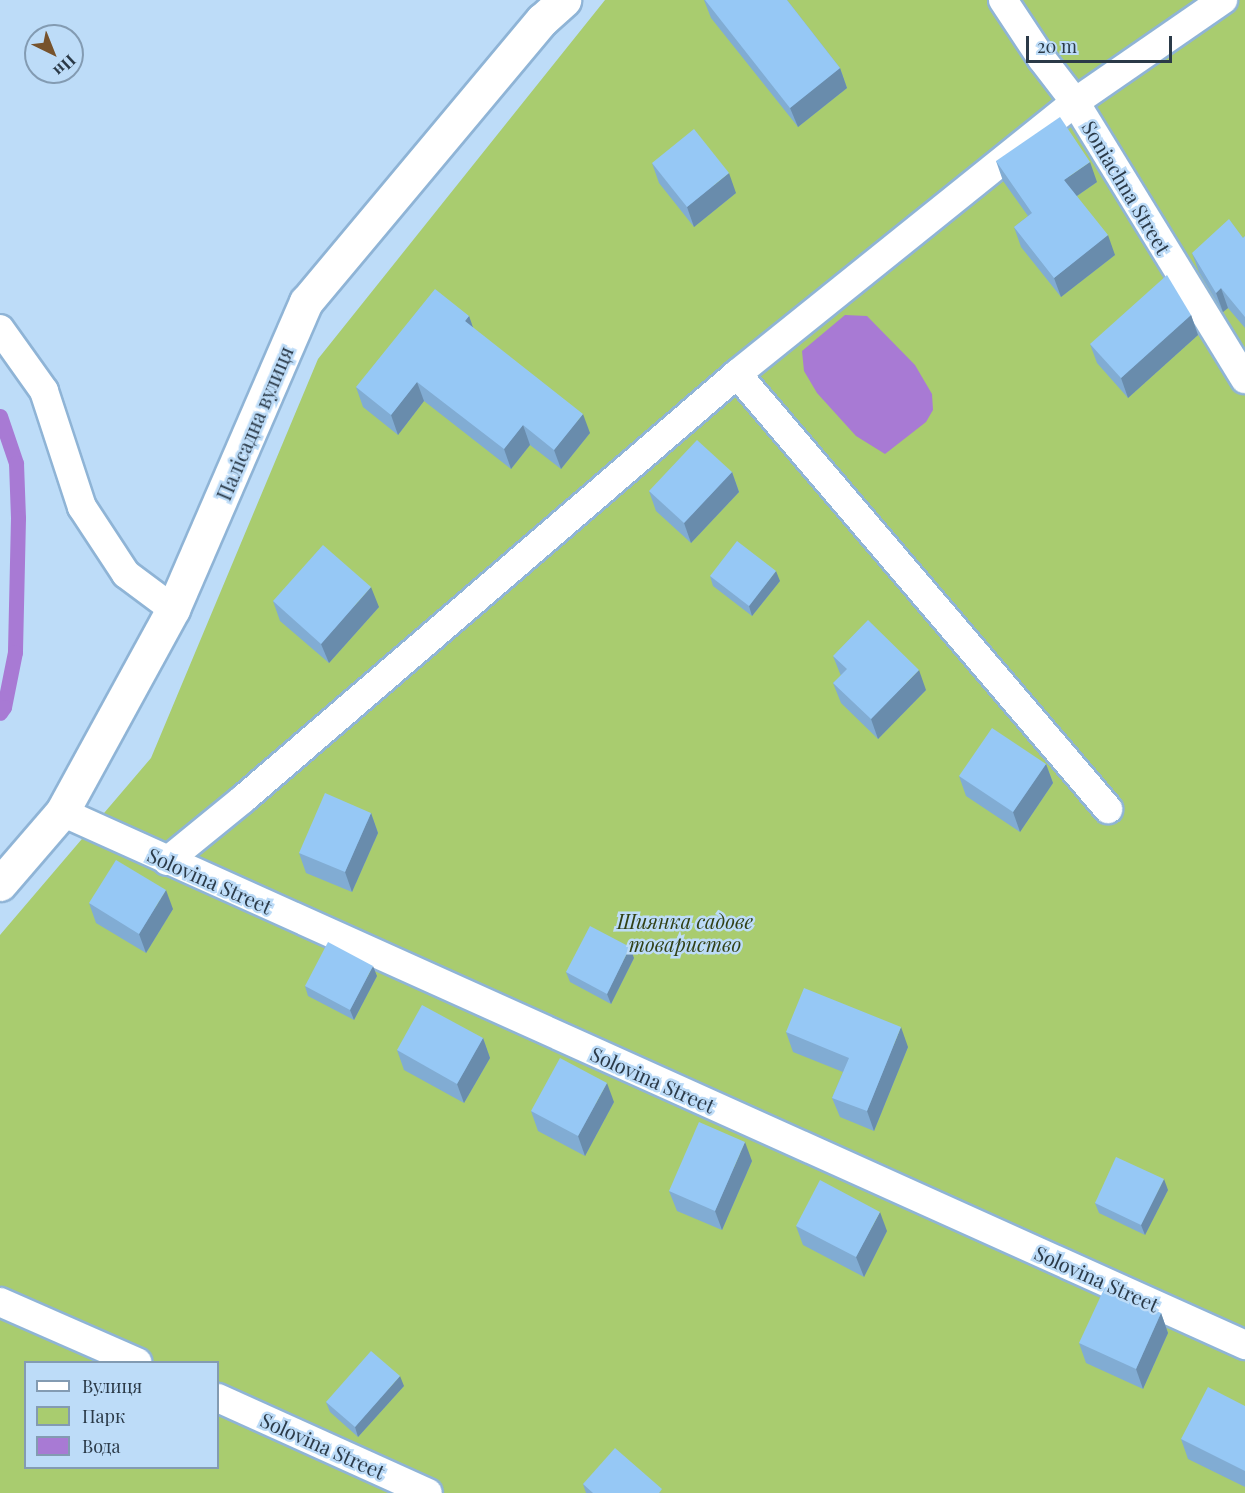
<!DOCTYPE html>
<html>
<head>
<meta charset="utf-8">
<style>
	body { margin:0 }
	#map { position:relative; width:1245px; height:1493px; overflow:hidden; background:#bddcf8; font-family:"Playfair Display",serif }
	div>[style] { position:absolute }
	[style*='--x'] { left:calc(var(--x)*1px); top:calc(var(--y)*1px); width:calc(var(--w)*1px); rotate:calc(var(--a)*1deg) }
	.green>* { inset:0; background:#a9cc6f }
	.water>* { inset:0; background:#a87ad4 }
	.stream>* { height:15px; margin:-7.5px; padding:0 7.5px; transform-origin:7.5px; border-radius:7.5px; background:#a87ad4 }
	.roads { filter:drop-shadow(2px 0 #8fb4d6) drop-shadow(-2px 0 #8fb4d6) drop-shadow(0 2px #8fb4d6) drop-shadow(0 -2px #8fb4d6) }
	.service>* { height:28px; margin:-14px; padding:0 14px; transform-origin:14px; border-radius:14px; background:#fff }
	.tertiary>* { height:33px; margin:-16.5px; padding:0 16.5px; transform-origin:16.5px; border-radius:16.5px; background:#fff }
	.wall>* { inset:0; background:#81acd3 }
	.shaded-wall>* { inset:0; background:#698cac }
	.building>* { inset:0; background:#96c8f5 }
	span { translate:-50% -50%; white-space:nowrap; text-align:center; line-height:1.15; -webkit-text-stroke:5px #bddcf8; paint-order:stroke }
	.street-label { font-size:20px; color:#2b3a48 }
	.park-label { font-size:20px; color:#314016; font-style:italic }
	.legend { position:absolute; left:24px; top:1361px; width:195px; height:108px; box-sizing:border-box; background:#bddcf8; border:2px solid #839bb2; margin:0; padding:8px 10px; list-style:none; font-size:18px; color:#2b3a48 }
	.legend li { display:flex; align-items:center; gap:12px; height:30px }
	.legend b { width:30px; border:2px solid #839bb2 }
	.north { position:absolute; left:24px; top:24px; width:60px; height:60px; box-sizing:border-box; background:#bddcf8; border:2px solid #839bb2; border-radius:50%; rotate:137deg; font-size:16px; font-weight:700; line-height:24px; text-align:center; color:#2b3a48 }
	.north::after { content:''; display:block; margin:auto; width:21px; height:27px; background:#77532d; clip-path:polygon(50% 0,100% 100%,50% 72%,0 100%) }
	.scale { position:absolute; left:1026px; top:36px; width:146px; height:27px; box-sizing:border-box; border:3px solid #2b3a48; border-top:0; padding-left:8px; font-size:18px; line-height:21px; white-space:nowrap; color:#2b3a48; -webkit-text-stroke:4px #bddcf8; paint-order:stroke }
</style>
</head>
<body>
<div id="map">
	<div class="green">
		<div style="clip-path:polygon(evenodd,605px 0,1245px 0,1245px 1493px,0 1493px,0 935px,151px 758px,318px 359px,605px 0,26px 1362px,218px 1362px,218px 1468px,26px 1468px,26px 1362px)"></div>
	</div>
	<div class="water">
		<div style="clip-path:polygon(845px 315px,867px 316px,915px 365px,932px 394px,933px 410px,926px 422px,885px 454px,856px 436px,817px 393px,804px 371px,802px 351px)"></div>
	</div>
	<div class="stream">
		<div style="--x:0;--y:416;--w:50;--a:71.2"></div>
		<div style="--x:16;--y:463;--w:55;--a:87.9"></div>
		<div style="--x:18;--y:518;--w:134;--a:91.3"></div>
		<div style="--x:15;--y:652;--w:56;--a:101.3"></div>
		<div style="--x:4;--y:707;--w:7;--a:124"></div>
	</div>
	<div class="roads">
		<div class="service">
			<div style="--x:1003;--y:0;--w:71;--a:56.5"></div>
			<div style="--x:1042;--y:59;--w:54;--a:52.5"></div>
			<div style="--x:1075;--y:102;--w:325;--a:58.5"></div>
			<div style="--x:0;--y:329;--w:76;--a:54.6"></div>
			<div style="--x:44;--y:391;--w:122;--a:71.9"></div>
			<div style="--x:82;--y:507;--w:80;--a:56.7"></div>
			<div style="--x:126;--y:574;--w:59;--a:36.7"></div>
			<div style="--x:737;--y:374;--w:572;--a:49.54"></div>
			<div style="--x:62;--y:812;--w:1298;--a:24.25"></div>
			<div style="--x:167;--y:861;--w:98;--a:-39.2"></div>
			<div style="--x:243;--y:799;--w:652;--a:-40.71"></div>
			<div style="--x:737;--y:374;--w:434;--a:-38.8"></div>
			<div style="--x:1075;--y:102;--w:180;--a:-34.6"></div>
			<div style="--x:0;--y:1302;--w:150;--a:23.7"></div>
			<div style="--x:218;--y:1398;--w:230;--a:24.3"></div>
		</div>
		<div class="tertiary">
			<div style="--x:0;--y:884;--w:95;--a:-49.3"></div>
			<div style="--x:62;--y:812;--w:231;--a:-61.3"></div>
			<div style="--x:173;--y:609;--w:335;--a:-66.6"></div>
			<div style="--x:306;--y:302;--w:368;--a:-50.1"></div>
			<div style="--x:542;--y:20;--w:30;--a:-42"></div>
		</div>
	</div>
	<div class="wall">
		<div style="clip-path:polygon(704px 0,787px 0,840px 68px,847px 88px,798px 127px,711px 18px)"></div>
		<div style="clip-path:polygon(996px 161px,1097px 182px,1077px 196px,1115px 255px,1061px 297px,1021px 247px,1014px 227px,1028px 216px,1003px 181px)"></div>
		<div style="clip-path:polygon(652px 163px,736px 193px,694px 227px,659px 183px)"></div>
		<div style="clip-path:polygon(1245px 236px,1245px 328px,1228px 308px,1223px 312px,1199px 272px,1192px 253px,1243px 238px)"></div>
		<div style="clip-path:polygon(1191px 315px,1198px 335px,1128px 398px,1097px 363px,1090px 344px)"></div>
		<div style="clip-path:polygon(469px 316px,473px 328px,590px 433px,561px 469px,530px 445px,511px 469px,424px 401px,398px 435px,363px 407px,356px 387px)"></div>
		<div style="clip-path:polygon(732px 472px,739px 492px,691px 543px,656px 511px,649px 491px)"></div>
		<div style="clip-path:polygon(710px 576px,780px 581px,752px 616px,713px 586px)"></div>
		<div style="clip-path:polygon(273px 601px,379px 607px,329px 663px,280px 621px)"></div>
		<div style="clip-path:polygon(833px 656px,926px 690px,878px 739px,841px 703px,833px 683px,841px 676px)"></div>
		<div style="clip-path:polygon(1046px 764px,1053px 783px,1020px 832px,966px 796px,959px 776px)"></div>
		<div style="clip-path:polygon(371px 813px,378px 833px,352px 892px,306px 873px,299px 853px)"></div>
		<div style="clip-path:polygon(89px 903px,173px 909px,146px 953px,96px 923px)"></div>
		<div style="clip-path:polygon(634px 958px,611px 1004px,570px 982px,566px 972px)"></div>
		<div style="clip-path:polygon(377px 976px,354px 1020px,308px 996px,305px 986px)"></div>
		<div style="clip-path:polygon(786px 1032px,908px 1047px,874px 1131px,840px 1117px,832px 1098px,843px 1072px,793px 1052px)"></div>
		<div style="clip-path:polygon(483px 1038px,490px 1058px,464px 1103px,404px 1070px,397px 1050px)"></div>
		<div style="clip-path:polygon(614px 1102px,585px 1156px,538px 1131px,531px 1111px)"></div>
		<div style="clip-path:polygon(752px 1161px,722px 1230px,677px 1211px,669px 1191px)"></div>
		<div style="clip-path:polygon(1168px 1190px,1145px 1235px,1099px 1213px,1095px 1203px)"></div>
		<div style="clip-path:polygon(796px 1226px,887px 1231px,864px 1277px,803px 1245px)"></div>
		<div style="clip-path:polygon(1161px 1313px,1168px 1333px,1143px 1389px,1086px 1363px,1079px 1343px)"></div>
		<div style="clip-path:polygon(404px 1386px,358px 1437px,330px 1412px,326px 1402px)"></div>
		<div style="clip-path:polygon(1245px 1406px,1245px 1487px,1188px 1459px,1181px 1439px)"></div>
		<div style="clip-path:polygon(583px 1484px,663px 1493px,586px 1493px)"></div>
	</div>
	<div class="shaded-wall">
		<div style="clip-path:polygon(840px 68px,847px 88px,798px 127px,790px 108px)"></div>
		<div style="clip-path:polygon(1090px 162px,1097px 182px,1071px 200px,1064px 180px)"></div>
		<div style="clip-path:polygon(729px 173px,736px 193px,694px 227px,687px 207px)"></div>
		<div style="clip-path:polygon(1108px 235px,1115px 255px,1061px 297px,1054px 278px)"></div>
		<div style="clip-path:polygon(1221px 288px,1228px 308px,1223px 312px,1216px 293px)"></div>
		<div style="clip-path:polygon(1191px 315px,1198px 335px,1128px 398px,1121px 378px)"></div>
		<div style="clip-path:polygon(469px 316px,476px 336px,465px 321px)"></div>
		<div style="clip-path:polygon(417px 382px,424px 401px,398px 435px,391px 415px)"></div>
		<div style="clip-path:polygon(583px 414px,590px 433px,561px 469px,554px 450px)"></div>
		<div style="clip-path:polygon(523px 425px,530px 445px,511px 469px,504px 449px)"></div>
		<div style="clip-path:polygon(732px 472px,739px 492px,691px 543px,684px 523px)"></div>
		<div style="clip-path:polygon(776px 571px,780px 581px,752px 616px,749px 606px)"></div>
		<div style="clip-path:polygon(371px 587px,379px 607px,329px 663px,321px 644px)"></div>
		<div style="clip-path:polygon(919px 670px,926px 690px,878px 739px,871px 719px)"></div>
		<div style="clip-path:polygon(1046px 764px,1053px 783px,1020px 832px,1013px 812px)"></div>
		<div style="clip-path:polygon(371px 813px,378px 833px,352px 892px,345px 872px)"></div>
		<div style="clip-path:polygon(166px 890px,173px 909px,146px 953px,139px 934px)"></div>
		<div style="clip-path:polygon(630px 947px,634px 958px,611px 1004px,607px 994px)"></div>
		<div style="clip-path:polygon(373px 966px,377px 976px,354px 1020px,350px 1010px)"></div>
		<div style="clip-path:polygon(901px 1027px,908px 1047px,874px 1131px,867px 1111px)"></div>
		<div style="clip-path:polygon(483px 1038px,490px 1058px,464px 1103px,457px 1084px)"></div>
		<div style="clip-path:polygon(607px 1083px,614px 1102px,585px 1156px,578px 1136px)"></div>
		<div style="clip-path:polygon(745px 1142px,752px 1161px,722px 1230px,715px 1211px)"></div>
		<div style="clip-path:polygon(1164px 1179px,1168px 1190px,1145px 1235px,1141px 1225px)"></div>
		<div style="clip-path:polygon(880px 1212px,887px 1231px,864px 1277px,856px 1257px)"></div>
		<div style="clip-path:polygon(1161px 1313px,1168px 1333px,1143px 1389px,1136px 1369px)"></div>
		<div style="clip-path:polygon(400px 1376px,404px 1386px,358px 1437px,355px 1427px)"></div>
	</div>
	<div class="building">
		<div style="clip-path:polygon(705px 0,787px 0,840px 68px,790px 108px)"></div>
		<div style="clip-path:polygon(1060px 117px,1090px 162px,1064px 180px,1108px 235px,1054px 278px,1014px 227px,1032px 213px,996px 161px)"></div>
		<div style="clip-path:polygon(694px 129px,729px 173px,687px 207px,652px 163px)"></div>
		<div style="clip-path:polygon(1229px 219px,1243px 238px,1245px 236px,1245px 317px,1221px 288px,1216px 293px,1192px 253px)"></div>
		<div style="clip-path:polygon(1167px 275px,1191px 315px,1121px 378px,1090px 344px)"></div>
		<div style="clip-path:polygon(435px 289px,469px 316px,465px 321px,583px 414px,554px 450px,523px 425px,504px 449px,417px 382px,391px 415px,356px 387px)"></div>
		<div style="clip-path:polygon(697px 440px,732px 472px,684px 523px,649px 491px)"></div>
		<div style="clip-path:polygon(737px 541px,776px 571px,749px 606px,710px 576px)"></div>
		<div style="clip-path:polygon(323px 545px,371px 587px,321px 644px,273px 601px)"></div>
		<div style="clip-path:polygon(868px 620px,919px 670px,871px 719px,833px 683px,847px 669px,833px 656px)"></div>
		<div style="clip-path:polygon(992px 728px,1046px 764px,1013px 812px,959px 776px)"></div>
		<div style="clip-path:polygon(325px 793px,371px 813px,345px 872px,299px 853px)"></div>
		<div style="clip-path:polygon(116px 860px,166px 890px,139px 934px,89px 903px)"></div>
		<div style="clip-path:polygon(590px 926px,630px 947px,607px 994px,566px 972px)"></div>
		<div style="clip-path:polygon(328px 942px,373px 966px,350px 1010px,305px 986px)"></div>
		<div style="clip-path:polygon(804px 988px,901px 1027px,867px 1111px,832px 1098px,849px 1058px,786px 1032px)"></div>
		<div style="clip-path:polygon(422px 1005px,483px 1038px,457px 1084px,397px 1050px)"></div>
		<div style="clip-path:polygon(560px 1058px,607px 1083px,578px 1136px,531px 1111px)"></div>
		<div style="clip-path:polygon(699px 1122px,745px 1142px,715px 1211px,669px 1191px)"></div>
		<div style="clip-path:polygon(1116px 1157px,1164px 1179px,1141px 1225px,1095px 1203px)"></div>
		<div style="clip-path:polygon(820px 1180px,880px 1212px,856px 1257px,796px 1226px)"></div>
		<div style="clip-path:polygon(1105px 1287px,1161px 1313px,1136px 1369px,1079px 1343px)"></div>
		<div style="clip-path:polygon(371px 1351px,400px 1376px,355px 1427px,326px 1402px)"></div>
		<div style="clip-path:polygon(1208px 1387px,1245px 1406px,1245px 1471px,1181px 1439px)"></div>
		<div style="clip-path:polygon(615px 1448px,662px 1489px,659px 1493px,593px 1493px,583px 1484px)"></div>
	</div>
	<div class="street-label">
		<span style="left:1127px;top:187px;rotate:59deg">Soniachna Street</span>
		<span style="left:254px;top:423px;rotate:-67deg">Палісадна вулиця</span>
		<span style="left:210px;top:880px;rotate:24deg">Solovina Street</span>
		<span style="left:653px;top:1079px;rotate:24deg">Solovina Street</span>
		<span style="left:1097px;top:1278px;rotate:24deg">Solovina Street</span>
		<span style="left:323px;top:1445px;rotate:24deg">Solovina Street</span>
	</div>
	<div class="park-label">
		<span style="left:685px;top:932px">Шиянка садове<br>товариство</span>
	</div>
	<ul class="legend">
	<li><b style="height:8px;background:#fff"></b>Вулиця</li>
	<li><b style="height:16px;background:#a9cc6f"></b>Парк</li>
	<li><b style="height:16px;background:#a87ad4"></b>Вода</li>
	</ul>
	<div class="north">Пн</div>
	<div class="scale">20 m</div>
</div>
</body>
</html>
